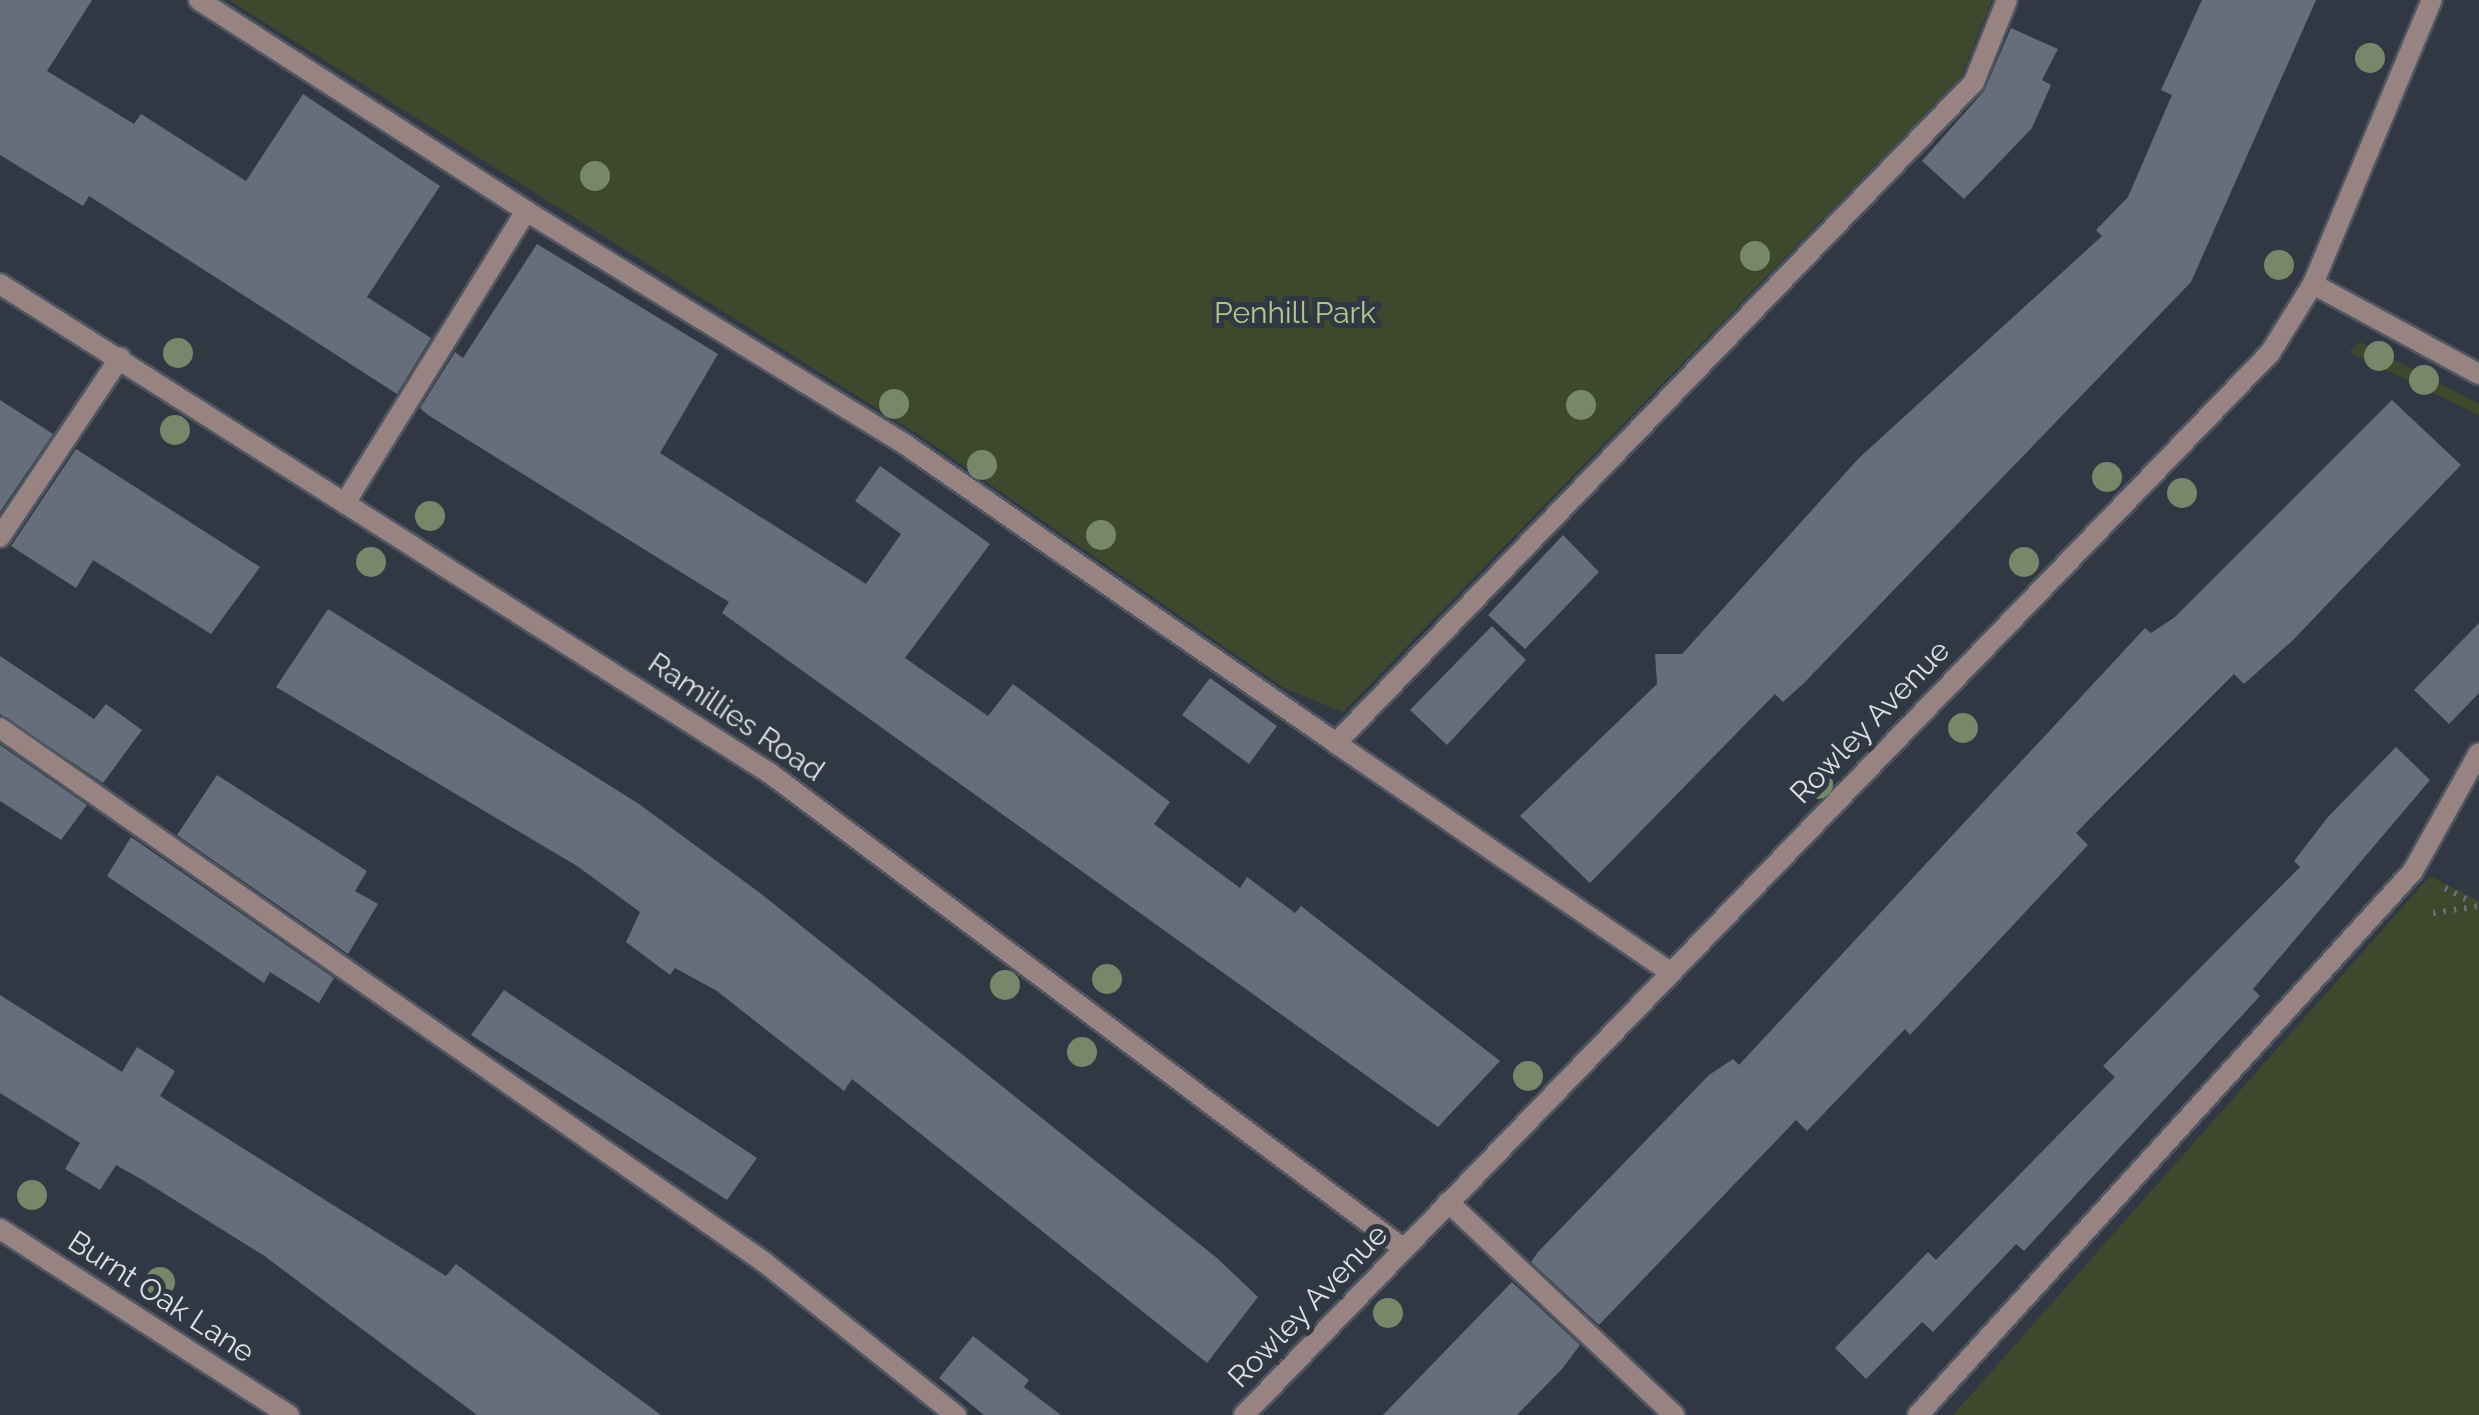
<!DOCTYPE html>
<html>
<head>
<meta charset="utf-8">
<style>
	body { margin:0 }
	#map { position:relative; width:2479px; height:1415px; overflow:hidden; background:#323843; font-family:Raleway,sans-serif }
	div>[style] { position:absolute }
	[style*='--x'] { left:calc(var(--x)*1px); top:calc(var(--y)*1px); width:calc(var(--w)*1px); rotate:calc(var(--a)*1deg) }
	.green>* { inset:0; background:#3e482c }
	.building>* { inset:0; background:#676e7b }
	.path>* { height:6px; margin-top:-3px; transform-origin:0; background:repeating-linear-gradient(90deg,#686d78 0 2.5px,transparent 0 10.5px) }
	.roads { filter:drop-shadow(2px 0 #505661) drop-shadow(-2px 0 #505661) drop-shadow(0 2px #505661) drop-shadow(0 -2px #505661) }
	.lane>* { height:20px; margin:-10px; padding:0 10px; transform-origin:10px; border-radius:10px; background:#988383 }
	.street>* { height:20px; margin:-10px; padding:0 10px; transform-origin:10px; border-radius:10px; background:#988383 }
	.trees>* { width:30px; height:30px; margin:-15px; border-radius:50%; background:#78876a }
	span { translate:-50% -50%; white-space:nowrap; text-align:center; line-height:1.15; -webkit-text-stroke:10px #323843; paint-order:stroke }
	.park-label { font-size:30px; color:#b2c889 }
	.street-label { font-size:30px; color:#dbdfe7 }
</style>
</head>
<body>
<div id="map">
	<div class="green">
		<div style="clip-path:polygon(229px 0,1992px 0,1961px 77px,1343px 712px,1284px 688px,916px 433px)"></div>
		<div style="clip-path:polygon(2360px 342px,2479px 404px,2479px 415px,2349px 352px)"></div>
		<div style="clip-path:polygon(2430px 876px,2479px 901px,2479px 1415px,1953px 1415px)"></div>
	</div>
	<div class="building">
		<div style="clip-path:polygon(0 0,92px 0,47px 71px,134px 124px,141px 114px,246px 181px,303px 94px,440px 186px,367px 297px,431px 338px,397px 394px,89px 196px,83px 206px,0 155px)"></div>
		<div style="clip-path:polygon(2202px 0,2316px 0,2191px 282px,1804px 683px,1783px 702px,1775px 694px,1590px 883px,1520px 816px,1657px 684px,1655px 654px,1682px 654px,1859px 458px,2102px 236px,2096px 230px,2128px 197px,2172px 95px,2161px 90px)"></div>
		<div style="clip-path:polygon(2011px 28px,2058px 49px,2042px 80px,2051px 85px,2032px 128px,1964px 199px,1922px 161px,1984px 91px)"></div>
		<div style="clip-path:polygon(537px 244px,718px 354px,660px 453px,866px 584px,901px 534px,855px 501px,880px 466px,990px 544px,905px 658px,988px 716px,1013px 684px,1170px 802px,1154px 824px,1240px 888px,1247px 877px,1295px 913px,1301px 906px,1500px 1061px,1438px 1127px,722px 613px,729px 602px,428px 415px,420px 408px,455px 352px,463px 358px)"></div>
		<div style="clip-path:polygon(0 400px,53px 434px,0 512px)"></div>
		<div style="clip-path:polygon(2392px 400px,2461px 465px,2292px 641px,2244px 684px,2234px 674px,2107px 801px,2076px 833px,2088px 845px,1910px 1035px,1905px 1029px,1807px 1131px,1796px 1120px,1599px 1325px,1531px 1262px,1538px 1252px,1709px 1075px,1733px 1059px,1739px 1065px,2145px 628px,2151px 633px,2175px 617px)"></div>
		<div style="clip-path:polygon(76px 449px,260px 567px,211px 634px,93px 560px,76px 588px,11px 546px)"></div>
		<div style="clip-path:polygon(1563px 535px,1599px 572px,1525px 649px,1488px 615px)"></div>
		<div style="clip-path:polygon(328px 609px,639px 804px,760px 893px,1217px 1258px,1258px 1297px,1207px 1363px,852px 1079px,844px 1091px,717px 991px,675px 968px,670px 975px,626px 942px,640px 912px,577px 866px,276px 687px)"></div>
		<div style="clip-path:polygon(2479px 623px,2479px 693px,2449px 724px,2414px 690px)"></div>
		<div style="clip-path:polygon(1492px 626px,1526px 660px,1447px 745px,1410px 710px)"></div>
		<div style="clip-path:polygon(0 656px,94px 719px,106px 704px,142px 730px,103px 783px,0 714px)"></div>
		<div style="clip-path:polygon(1210px 678px,1277px 726px,1249px 764px,1182px 715px)"></div>
		<div style="clip-path:polygon(0 745px,87px 805px,61px 840px,0 801px)"></div>
		<div style="clip-path:polygon(2396px 747px,2430px 780px,2253px 989px,2260px 996px,2024px 1251px,2016px 1244px,1933px 1332px,1922px 1322px,1866px 1379px,1835px 1348px,1928px 1252px,1936px 1260px,2115px 1077px,2103px 1066px,2300px 867px,2294px 861px,2328px 817px)"></div>
		<div style="clip-path:polygon(217px 775px,367px 871px,355px 891px,378px 904px,348px 954px,177px 835px)"></div>
		<div style="clip-path:polygon(131px 837px,334px 978px,319px 1003px,270px 972px,264px 983px,107px 876px)"></div>
		<div style="clip-path:polygon(504px 990px,757px 1158px,727px 1200px,471px 1035px)"></div>
		<div style="clip-path:polygon(0 995px,122px 1072px,137px 1047px,175px 1071px,160px 1096px,446px 1276px,456px 1264px,661px 1415px,477px 1415px,263px 1255px,141px 1179px,116px 1165px,100px 1190px,65px 1169px,80px 1143px,0 1093px)"></div>
		<div style="clip-path:polygon(1512px 1282px,1580px 1345px,1562px 1369px,1517px 1415px,1383px 1415px)"></div>
		<div style="clip-path:polygon(973px 1336px,1029px 1380px,1024px 1387px,1061px 1415px,984px 1415px,939px 1378px)"></div>
	</div>
	<div class="path">
		<div style="--x:2445;--y:888;--w:28;--a:27"></div>
		<div style="--x:2433;--y:913;--w:47;--a:-8.7"></div>
	</div>
	<div class="roads">
		<div class="lane">
			<div style="--x:199;--y:0;--w:389;--a:32.8"></div>
			<div style="--x:526;--y:211;--w:344;--a:121.8"></div>
			<div style="--x:526;--y:211;--w:446;--a:31.6"></div>
			<div style="--x:906;--y:445;--w:523;--a:34.72"></div>
			<div style="--x:0;--y:537;--w:216;--a:-56.2"></div>
			<div style="--x:0;--y:728;--w:932;--a:34.95"></div>
			<div style="--x:764;--y:1262;--w:246;--a:38.6"></div>
			<div style="--x:1670;--y:972;--w:405;--a:-145.6"></div>
			<div style="--x:1336;--y:743;--w:919;--a:-46.01"></div>
			<div style="--x:1974;--y:82;--w:88;--a:-68.1"></div>
			<div style="--x:1448;--y:1202;--w:311;--a:43.3"></div>
			<div style="--x:1918;--y:1415;--w:736;--a:-47.7"></div>
			<div style="--x:2413;--y:871;--w:135;--a:-60.8"></div>
		</div>
		<div class="street">
			<div style="--x:0;--y:284;--w:914;--a:32.44"></div>
			<div style="--x:771;--y:774;--w:791;--a:36.88"></div>
			<div style="--x:2313;--y:284;--w:189;--a:28.5"></div>
			<div style="--x:0;--y:1229;--w:344;--a:32.8"></div>
			<div style="--x:1244;--y:1415;--w:1477;--a:-45.99"></div>
			<div style="--x:2270;--y:353;--w:81;--a:-58.1"></div>
			<div style="--x:2313;--y:284;--w:308;--a:-67.3"></div>
		</div>
	</div>
	<div class="trees">
		<div style="left:2370px;top:58px"></div>
		<div style="left:595px;top:176px"></div>
		<div style="left:1755px;top:256px"></div>
		<div style="left:2279px;top:265px"></div>
		<div style="left:178px;top:353px"></div>
		<div style="left:2379px;top:356px"></div>
		<div style="left:2424px;top:380px"></div>
		<div style="left:894px;top:404px"></div>
		<div style="left:1581px;top:405px"></div>
		<div style="left:175px;top:430px"></div>
		<div style="left:982px;top:465px"></div>
		<div style="left:2107px;top:477px"></div>
		<div style="left:2182px;top:493px"></div>
		<div style="left:430px;top:516px"></div>
		<div style="left:1101px;top:535px"></div>
		<div style="left:371px;top:562px"></div>
		<div style="left:2024px;top:562px"></div>
		<div style="left:1963px;top:728px"></div>
		<div style="left:1818px;top:784px"></div>
		<div style="left:1107px;top:979px"></div>
		<div style="left:1005px;top:985px"></div>
		<div style="left:1082px;top:1052px"></div>
		<div style="left:1528px;top:1076px"></div>
		<div style="left:32px;top:1195px"></div>
		<div style="left:160px;top:1282px"></div>
		<div style="left:1388px;top:1313px"></div>
	</div>
	<div class="park-label">
		<span style="left:1295px;top:313px">Penhill Park</span>
	</div>
	<div class="street-label">
		<span style="left:736px;top:717px;rotate:34deg">Ramillies Road</span>
		<span style="left:1870px;top:722px;rotate:-46deg">Rowley Avenue</span>
		<span style="left:161px;top:1297px;rotate:33deg">Burnt Oak Lane</span>
		<span style="left:1308px;top:1306px;rotate:-46deg">Rowley Avenue</span>
	</div>
</div>
</body>
</html>
